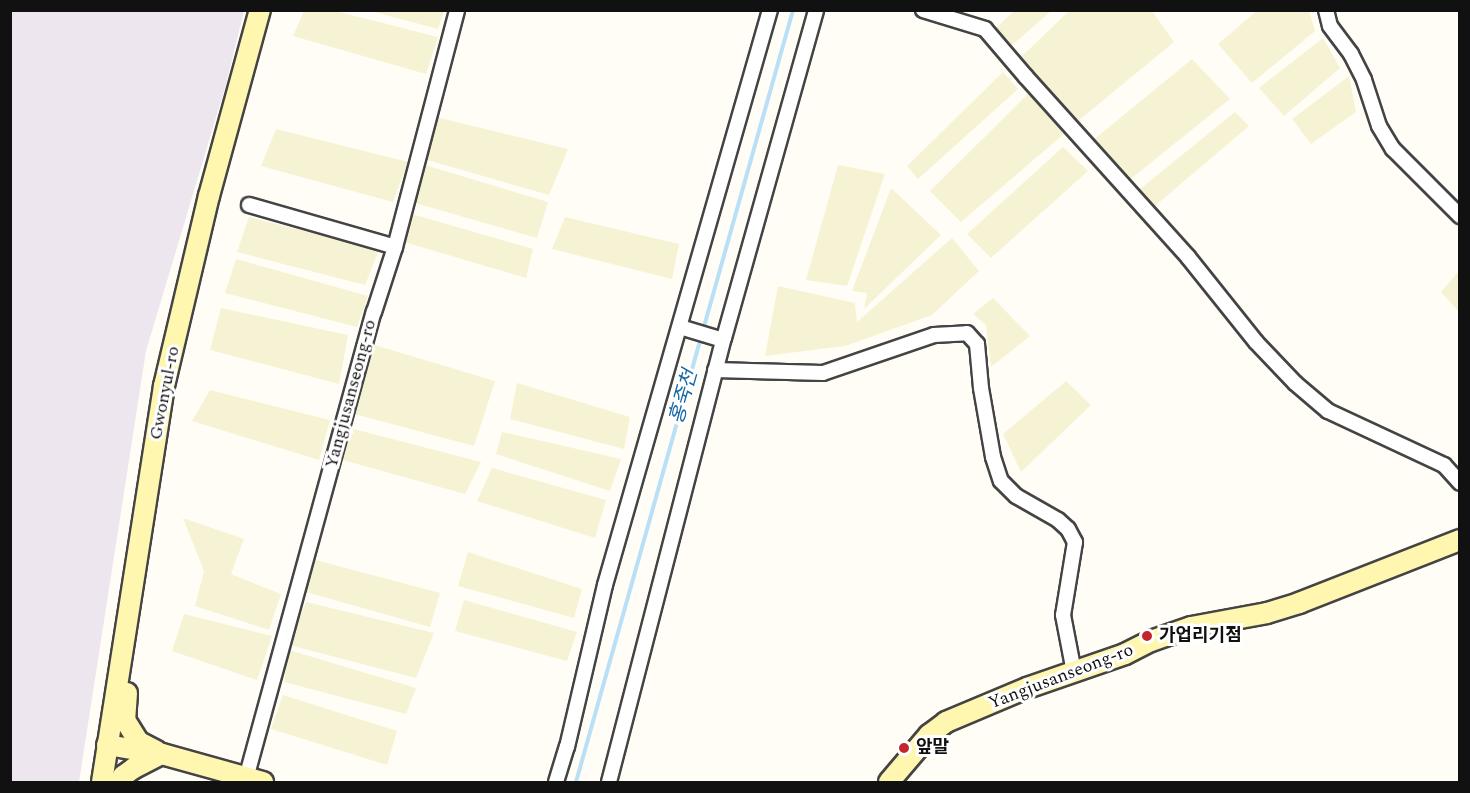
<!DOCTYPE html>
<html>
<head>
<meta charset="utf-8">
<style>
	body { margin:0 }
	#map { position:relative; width:1470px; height:793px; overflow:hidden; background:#fffdf5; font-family:Spectral,"Noto Sans KR",serif }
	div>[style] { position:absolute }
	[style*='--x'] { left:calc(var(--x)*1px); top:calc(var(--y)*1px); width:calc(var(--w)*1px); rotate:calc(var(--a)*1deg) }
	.industrial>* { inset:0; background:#eee6ef }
	.farmland>* { inset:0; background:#f6f3d4 }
	.stream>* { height:4px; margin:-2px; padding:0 2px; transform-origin:2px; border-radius:2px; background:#b9e0f7 }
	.roads { filter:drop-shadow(2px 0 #444) drop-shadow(-2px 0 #444) drop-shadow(0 2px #444) drop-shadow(0 -2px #444) }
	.street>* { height:14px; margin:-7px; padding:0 7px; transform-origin:7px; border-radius:7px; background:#fff }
	.secondary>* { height:20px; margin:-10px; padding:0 10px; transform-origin:10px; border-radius:10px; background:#fff6b0 }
	.dots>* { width:16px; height:16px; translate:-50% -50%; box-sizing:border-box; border:3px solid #fff; border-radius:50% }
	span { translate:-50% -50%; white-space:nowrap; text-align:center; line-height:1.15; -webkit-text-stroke:6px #fff; paint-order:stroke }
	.street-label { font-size:18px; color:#111 }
	.poi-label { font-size:18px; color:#111; font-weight:700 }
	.left { translate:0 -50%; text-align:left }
	.water-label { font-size:20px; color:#1768a6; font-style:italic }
	.frame { position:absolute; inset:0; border:12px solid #111; pointer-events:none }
</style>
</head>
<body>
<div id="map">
	<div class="industrial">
		<div style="clip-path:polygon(10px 11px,244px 11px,226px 84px,146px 351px,79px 782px,11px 782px)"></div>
	</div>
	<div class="farmland">
		<div style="clip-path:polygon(1015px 10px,1051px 10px,1051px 11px,1011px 46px,995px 29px)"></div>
		<div style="clip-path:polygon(1258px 10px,1309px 11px,1315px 31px,1252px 83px,1218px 44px)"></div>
		<div style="clip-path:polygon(335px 11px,438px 37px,426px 74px,293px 36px,304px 11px)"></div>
		<div style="clip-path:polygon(371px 11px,444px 10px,444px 11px,438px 29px)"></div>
		<div style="clip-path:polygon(1069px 11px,1152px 11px,1174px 42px,1072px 126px,1019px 59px)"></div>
		<div style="clip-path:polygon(1323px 38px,1340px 68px,1284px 116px,1259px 88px)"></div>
		<div style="clip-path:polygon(1192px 59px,1230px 99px,1127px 182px,1092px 141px)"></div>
		<div style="clip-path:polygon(1003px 72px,1018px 89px,918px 179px,907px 166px)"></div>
		<div style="clip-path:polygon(1349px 76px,1356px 112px,1311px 144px,1292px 119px)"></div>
		<div style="clip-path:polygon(1029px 93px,1065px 133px,961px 222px,930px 191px)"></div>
		<div style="clip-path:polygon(1235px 112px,1249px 126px,1149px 211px,1134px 194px)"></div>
		<div style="clip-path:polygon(432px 116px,568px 149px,549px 195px,420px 158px)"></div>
		<div style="clip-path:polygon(276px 129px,408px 162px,393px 202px,261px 166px)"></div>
		<div style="clip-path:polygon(1063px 147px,1088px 171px,991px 258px,967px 234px)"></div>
		<div style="clip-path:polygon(425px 165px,548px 202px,537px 238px,408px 201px)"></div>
		<div style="clip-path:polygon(838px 165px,885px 174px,847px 286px,806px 280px)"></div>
		<div style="clip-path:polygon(891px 188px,941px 235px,864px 309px,867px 293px,852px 291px)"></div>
		<div style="clip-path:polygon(405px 212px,533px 249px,526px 278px,394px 239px)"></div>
		<div style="clip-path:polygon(249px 217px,379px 250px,365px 285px,237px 252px)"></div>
		<div style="clip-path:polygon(565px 217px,679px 244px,672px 279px,552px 249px)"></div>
		<div style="clip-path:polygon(952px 238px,979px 271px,932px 315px,845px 346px,765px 356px,778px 286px,855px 303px,857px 322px)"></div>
		<div style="clip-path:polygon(236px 259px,368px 296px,357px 327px,225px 293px)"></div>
		<div style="clip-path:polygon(1459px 271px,1459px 312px,1441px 292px)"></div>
		<div style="clip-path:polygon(993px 298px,1030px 336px,991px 367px,986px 325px,973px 314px)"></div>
		<div style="clip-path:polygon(221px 308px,348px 335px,339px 384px,210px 350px)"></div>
		<div style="clip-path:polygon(368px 343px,495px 381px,474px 446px,347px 412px)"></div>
		<div style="clip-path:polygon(1066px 381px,1091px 405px,1021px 472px,1003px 434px)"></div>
		<div style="clip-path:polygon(517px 383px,630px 417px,624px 449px,510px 419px)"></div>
		<div style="clip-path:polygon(210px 390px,330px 420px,319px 460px,192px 421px)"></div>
		<div style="clip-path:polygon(350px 428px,481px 462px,465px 494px,339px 459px)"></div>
		<div style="clip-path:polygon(502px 432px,621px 459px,610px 491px,496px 454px)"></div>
		<div style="clip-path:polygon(492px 468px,606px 500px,595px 538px,477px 501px)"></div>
		<div style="clip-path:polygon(183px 518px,244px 539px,231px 574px,281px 594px,269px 630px,195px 606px,204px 571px)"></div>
		<div style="clip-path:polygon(468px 552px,582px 589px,574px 618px,458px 586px)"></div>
		<div style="clip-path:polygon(308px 558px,440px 593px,430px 627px,299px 590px)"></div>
		<div style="clip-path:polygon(464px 600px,577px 632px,567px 661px,455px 631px)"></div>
		<div style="clip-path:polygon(306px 602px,434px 633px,416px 678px,289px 645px)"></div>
		<div style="clip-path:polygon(184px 614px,272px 636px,257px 680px,172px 651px)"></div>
		<div style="clip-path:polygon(289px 650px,416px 688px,406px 714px,284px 682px)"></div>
		<div style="clip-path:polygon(283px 695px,397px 731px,387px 765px,271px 729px)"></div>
	</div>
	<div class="stream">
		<div style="--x:576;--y:782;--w:802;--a:-74.3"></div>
	</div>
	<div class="roads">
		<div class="street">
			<div style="--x:923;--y:10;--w:65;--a:17"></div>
			<div style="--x:985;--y:29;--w:63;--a:49.5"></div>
			<div style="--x:1026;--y:77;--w:242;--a:48"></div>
			<div style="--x:1188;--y:257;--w:109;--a:51.3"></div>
			<div style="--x:1256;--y:342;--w:57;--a:46.4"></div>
			<div style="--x:1295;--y:383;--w:43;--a:40.3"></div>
			<div style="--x:1328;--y:411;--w:128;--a:25"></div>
			<div style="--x:1444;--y:465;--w:24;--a:48"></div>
			<div style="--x:1326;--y:10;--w:16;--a:76"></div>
			<div style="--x:1330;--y:26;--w:35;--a:53"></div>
			<div style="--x:1351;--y:54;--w:29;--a:63"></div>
			<div style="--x:1364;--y:80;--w:48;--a:71.9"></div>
			<div style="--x:1379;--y:126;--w:27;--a:59"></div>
			<div style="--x:1393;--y:149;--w:95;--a:45"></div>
			<div style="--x:249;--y:205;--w:152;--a:16"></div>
			<div style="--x:680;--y:327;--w:45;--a:16.8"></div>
			<div style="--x:715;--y:370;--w:108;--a:1.6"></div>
			<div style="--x:823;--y:373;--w:117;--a:-18.9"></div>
			<div style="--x:934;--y:335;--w:33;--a:-3"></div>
			<div style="--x:967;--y:333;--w:15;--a:48"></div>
			<div style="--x:977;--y:344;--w:44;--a:84.8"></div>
			<div style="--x:981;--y:388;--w:70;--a:80.1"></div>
			<div style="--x:993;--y:457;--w:25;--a:72"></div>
			<div style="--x:1001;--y:481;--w:21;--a:45"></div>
			<div style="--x:1016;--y:496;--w:48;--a:29.7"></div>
			<div style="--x:1058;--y:520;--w:13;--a:42"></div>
			<div style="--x:1068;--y:529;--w:15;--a:62"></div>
			<div style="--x:1075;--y:542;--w:74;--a:99.3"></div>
			<div style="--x:1063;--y:615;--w:58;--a:79.1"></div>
			<div style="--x:245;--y:782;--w:487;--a:-74.7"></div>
			<div style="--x:374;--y:312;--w:68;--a:-72.1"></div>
			<div style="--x:395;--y:247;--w:245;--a:-75.3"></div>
			<div style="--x:556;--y:782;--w:37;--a:-73"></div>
			<div style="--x:567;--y:747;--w:166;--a:-76.8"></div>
			<div style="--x:605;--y:585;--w:598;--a:-73.99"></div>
			<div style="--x:609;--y:782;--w:459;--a:-75.5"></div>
			<div style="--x:724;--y:338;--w:341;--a:-74.3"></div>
		</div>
		<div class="secondary">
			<div style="--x:127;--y:693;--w:27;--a:94"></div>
			<div style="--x:125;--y:720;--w:26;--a:58"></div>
			<div style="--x:139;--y:742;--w:20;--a:27"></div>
			<div style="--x:107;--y:745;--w:56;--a:9.3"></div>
			<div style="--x:162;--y:754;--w:105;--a:15.5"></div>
			<div style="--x:102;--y:782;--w:401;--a:-81.1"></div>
			<div style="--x:164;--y:386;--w:195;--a:-76.7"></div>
			<div style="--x:209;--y:196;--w:193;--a:-74.7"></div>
			<div style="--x:120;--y:782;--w:7;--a:-63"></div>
			<div style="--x:123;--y:776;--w:14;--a:-36"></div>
			<div style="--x:134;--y:768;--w:31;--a:-27"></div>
			<div style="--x:889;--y:782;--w:62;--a:-49.6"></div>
			<div style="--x:929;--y:735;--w:21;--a:-37"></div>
			<div style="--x:946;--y:722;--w:88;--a:-22.8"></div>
			<div style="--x:1027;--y:688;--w:104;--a:-19.1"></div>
			<div style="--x:1125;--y:654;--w:29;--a:-27"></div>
			<div style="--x:1151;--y:641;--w:42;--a:-19.3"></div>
			<div style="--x:1191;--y:627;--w:77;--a:-10.4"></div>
			<div style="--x:1267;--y:613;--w:34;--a:-17"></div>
			<div style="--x:1299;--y:603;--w:173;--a:-21.4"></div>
		</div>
	</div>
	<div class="dots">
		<div style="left:1147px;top:636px;background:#c4262e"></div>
		<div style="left:904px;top:748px;background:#c4262e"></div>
	</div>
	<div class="street-label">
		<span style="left:165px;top:393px;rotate:-79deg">Gwonyul-ro</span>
		<span style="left:351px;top:394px;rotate:-75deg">Yangjusanseong-ro</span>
		<span style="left:1061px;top:677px;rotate:-21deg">Yangjusanseong-ro</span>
	</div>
	<div class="poi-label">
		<span class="left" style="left:1159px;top:636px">가업리기점</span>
		<span class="left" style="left:916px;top:748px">앞말</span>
	</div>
	<div class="water-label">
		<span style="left:684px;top:397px;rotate:-74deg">홍죽천</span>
	</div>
	<div class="frame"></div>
</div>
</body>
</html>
